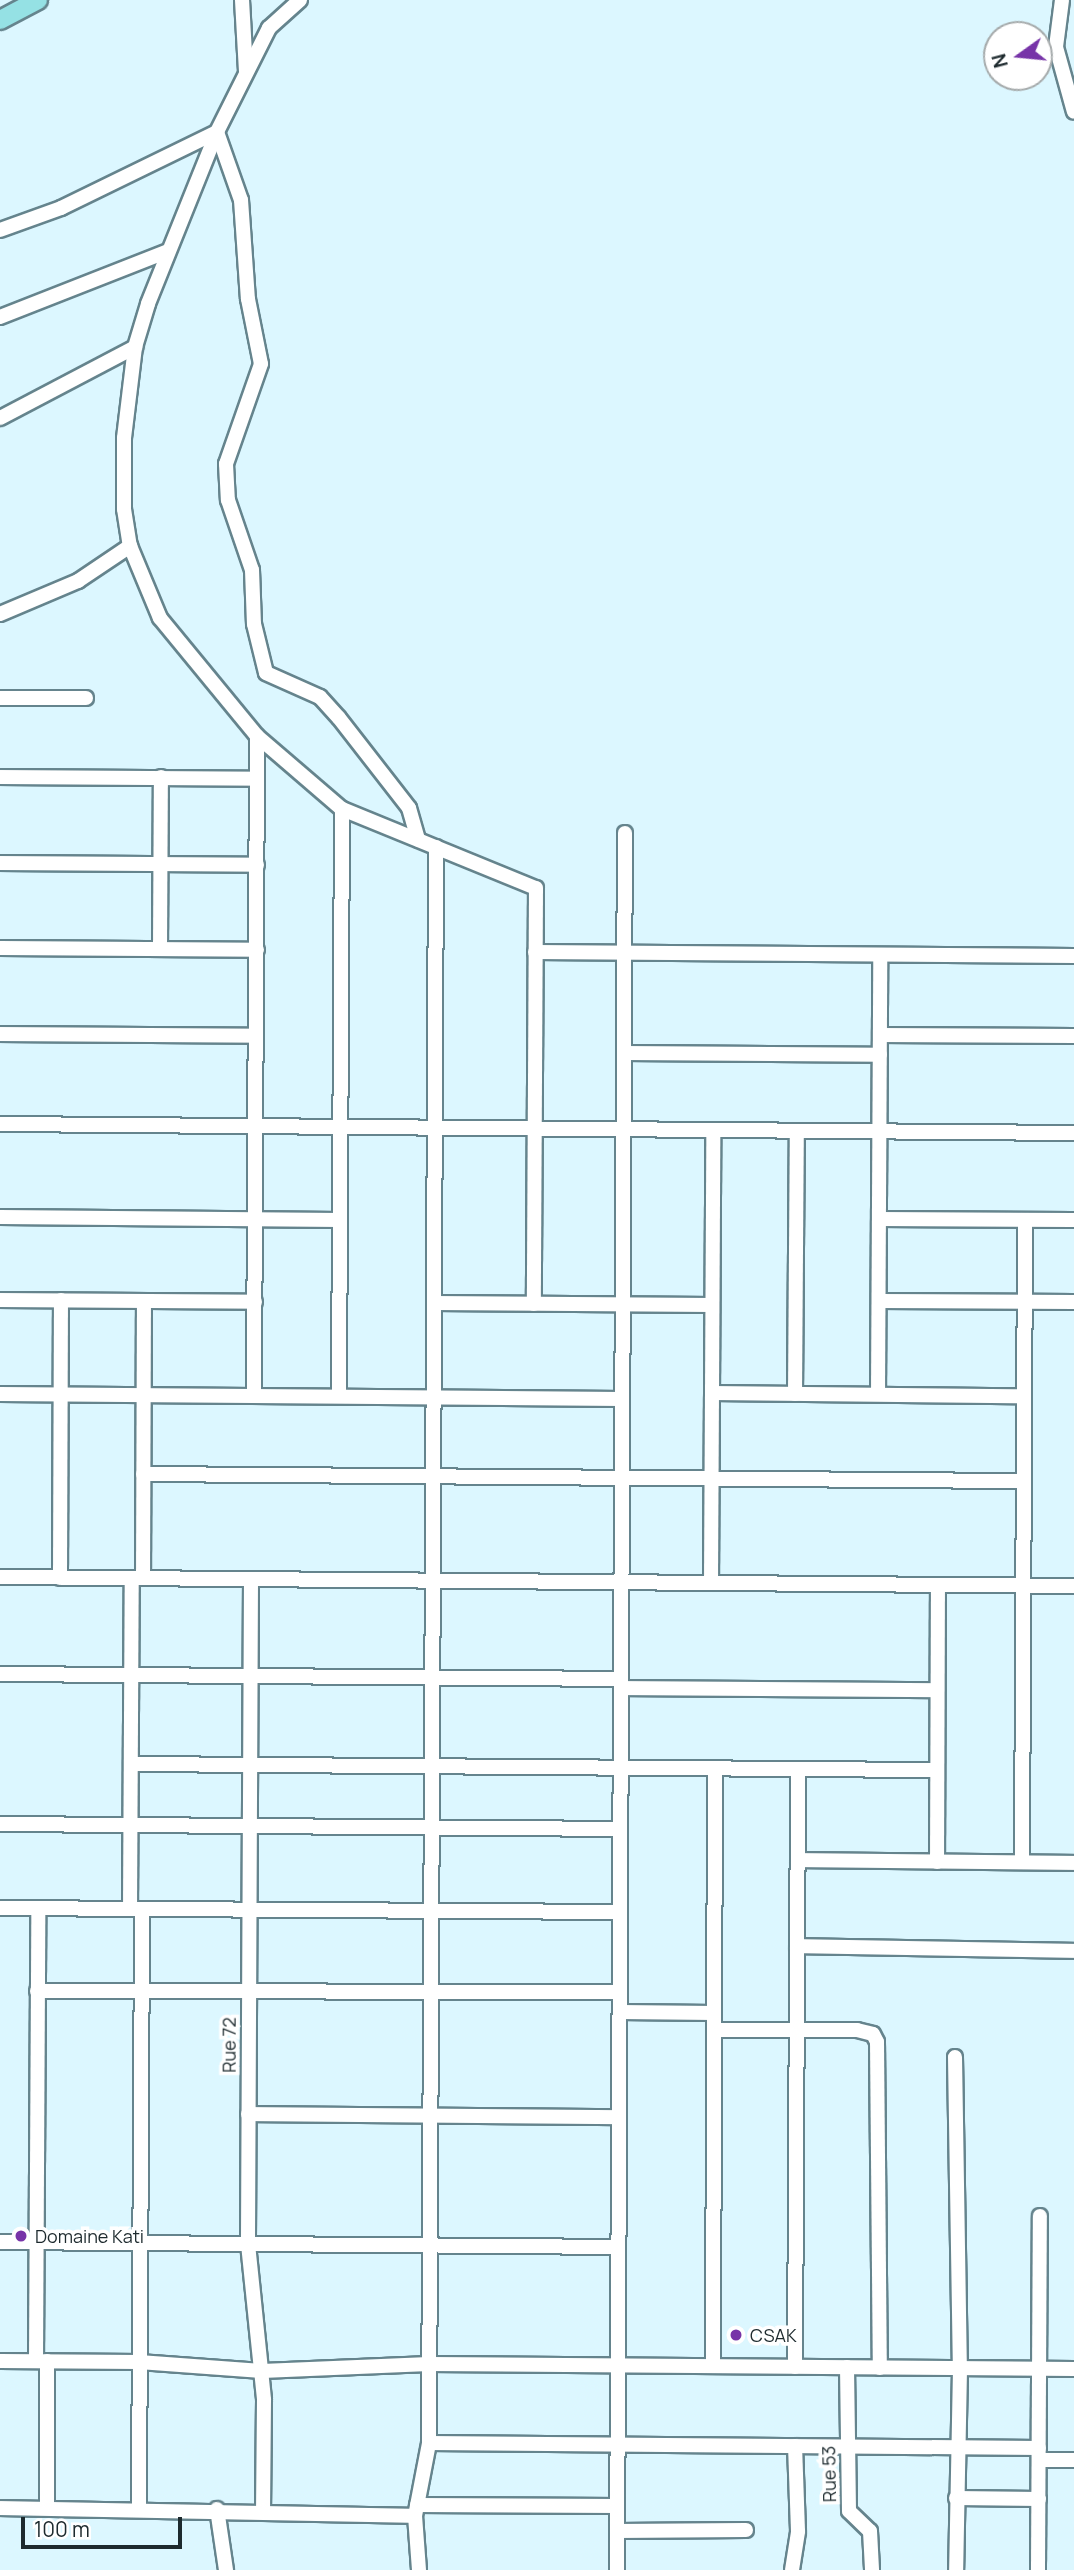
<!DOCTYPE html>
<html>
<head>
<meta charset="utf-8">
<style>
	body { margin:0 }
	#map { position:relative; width:1074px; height:2570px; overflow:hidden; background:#dcf7ff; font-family:Manrope,sans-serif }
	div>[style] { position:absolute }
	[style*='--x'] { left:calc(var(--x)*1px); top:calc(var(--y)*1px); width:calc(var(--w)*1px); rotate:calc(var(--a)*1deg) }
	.roads { filter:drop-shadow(2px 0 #65848d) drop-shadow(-2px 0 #65848d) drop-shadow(0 2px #65848d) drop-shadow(0 -2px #65848d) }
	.minor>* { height:14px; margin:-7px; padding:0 7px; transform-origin:7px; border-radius:7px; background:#fff }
	.major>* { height:18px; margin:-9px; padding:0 9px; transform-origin:9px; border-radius:9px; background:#95e1e4 }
	.dots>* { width:19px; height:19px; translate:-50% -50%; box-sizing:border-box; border:4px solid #fff; border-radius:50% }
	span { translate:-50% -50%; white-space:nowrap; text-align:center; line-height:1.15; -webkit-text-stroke:7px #fff; paint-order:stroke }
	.street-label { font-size:18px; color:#1d2a2e }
	.poi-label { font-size:18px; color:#1d2a2e }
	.left { translate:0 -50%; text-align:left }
	.north { position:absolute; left:983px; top:21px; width:70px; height:70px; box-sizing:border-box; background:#fff; border:2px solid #a5aaab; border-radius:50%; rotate:255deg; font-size:19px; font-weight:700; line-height:28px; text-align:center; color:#1d2a2e }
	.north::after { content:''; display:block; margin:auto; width:24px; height:32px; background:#7734a8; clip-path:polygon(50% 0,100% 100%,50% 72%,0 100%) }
	.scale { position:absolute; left:21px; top:2517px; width:161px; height:32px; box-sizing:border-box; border:4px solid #1d2a2e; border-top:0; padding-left:9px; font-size:21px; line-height:24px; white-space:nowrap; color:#1d2a2e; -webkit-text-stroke:5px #fff; paint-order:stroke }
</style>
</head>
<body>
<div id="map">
	<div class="roads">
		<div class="minor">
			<div style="--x:242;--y:0;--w:72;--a:86.8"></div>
			<div style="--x:300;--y:0;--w:42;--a:137.9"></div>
			<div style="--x:269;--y:28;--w:116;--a:116.6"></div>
			<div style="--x:217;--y:132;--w:185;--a:111.9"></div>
			<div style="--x:148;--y:304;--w:45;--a:106.8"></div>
			<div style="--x:135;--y:347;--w:92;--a:96.9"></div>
			<div style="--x:124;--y:438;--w:71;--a:90"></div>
			<div style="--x:124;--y:509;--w:37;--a:81"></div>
			<div style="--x:130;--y:546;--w:78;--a:67.4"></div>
			<div style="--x:160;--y:618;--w:153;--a:50.6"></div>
			<div style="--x:257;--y:736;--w:112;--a:40.7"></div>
			<div style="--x:342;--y:809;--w:209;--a:22.2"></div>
			<div style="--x:536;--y:888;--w:416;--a:90.3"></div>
			<div style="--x:1062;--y:0;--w:47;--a:97.3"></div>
			<div style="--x:1056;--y:47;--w:67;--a:74.5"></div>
			<div style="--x:0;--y:230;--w:65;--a:-19.8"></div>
			<div style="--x:61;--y:208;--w:174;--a:-26"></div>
			<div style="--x:217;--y:132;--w:72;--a:70.6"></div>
			<div style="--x:241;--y:200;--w:99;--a:86"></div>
			<div style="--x:248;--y:299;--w:66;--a:78.7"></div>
			<div style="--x:261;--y:364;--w:106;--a:109.3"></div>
			<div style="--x:226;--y:464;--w:36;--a:87"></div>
			<div style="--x:228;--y:500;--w:74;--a:71.1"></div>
			<div style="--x:252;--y:570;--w:54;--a:87.9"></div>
			<div style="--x:254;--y:624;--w:50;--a:76.2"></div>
			<div style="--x:266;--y:673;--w:59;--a:24"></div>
			<div style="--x:320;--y:697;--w:28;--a:48"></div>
			<div style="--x:339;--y:718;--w:114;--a:52.1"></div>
			<div style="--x:409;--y:808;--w:33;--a:74"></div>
			<div style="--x:0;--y:317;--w:180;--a:-21.4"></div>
			<div style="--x:0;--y:418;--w:153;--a:-27.7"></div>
			<div style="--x:0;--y:614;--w:85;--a:-22.9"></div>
			<div style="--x:78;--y:581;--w:63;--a:-33.9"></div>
			<div style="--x:0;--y:698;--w:86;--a:0"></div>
			<div style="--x:0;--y:777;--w:257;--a:0.4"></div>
			<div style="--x:0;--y:863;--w:257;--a:0.4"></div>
			<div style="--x:0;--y:948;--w:257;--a:0.4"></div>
			<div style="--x:160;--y:949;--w:172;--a:-89.7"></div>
			<div style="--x:535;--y:952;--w:539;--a:0.43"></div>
			<div style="--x:0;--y:1034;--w:256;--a:0.4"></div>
			<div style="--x:880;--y:1035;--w:194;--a:0.3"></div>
			<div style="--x:624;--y:1053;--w:256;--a:0.4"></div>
			<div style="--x:0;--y:1124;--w:1074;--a:0.48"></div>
			<div style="--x:0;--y:1217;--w:340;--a:0.5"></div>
			<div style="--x:879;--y:1219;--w:195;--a:0.3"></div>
			<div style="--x:0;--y:1300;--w:255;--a:0.4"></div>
			<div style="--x:879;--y:1301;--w:195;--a:0.3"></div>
			<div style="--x:434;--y:1303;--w:278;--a:0.4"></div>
			<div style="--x:712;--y:1393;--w:312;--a:0.6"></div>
			<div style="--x:0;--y:1394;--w:622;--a:0.46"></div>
			<div style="--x:795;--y:1394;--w:263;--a:-89.6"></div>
			<div style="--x:878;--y:1394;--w:439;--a:-89.7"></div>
			<div style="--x:254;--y:1396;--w:660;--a:-89.74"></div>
			<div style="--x:339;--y:1396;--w:587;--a:-89.71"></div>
			<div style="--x:143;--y:1474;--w:881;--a:0.46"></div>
			<div style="--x:0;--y:1577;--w:1074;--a:0.48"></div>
			<div style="--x:60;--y:1578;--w:278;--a:-89.8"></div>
			<div style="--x:143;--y:1578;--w:277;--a:-89.8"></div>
			<div style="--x:251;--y:1579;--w:665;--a:90.26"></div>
			<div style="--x:248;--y:2244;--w:157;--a:84.1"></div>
			<div style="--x:264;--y:2400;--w:110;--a:90.5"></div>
			<div style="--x:711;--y:1583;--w:453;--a:-89.7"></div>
			<div style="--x:0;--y:1674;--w:621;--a:0.46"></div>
			<div style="--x:621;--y:1688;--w:316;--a:0.4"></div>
			<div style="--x:131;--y:1764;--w:806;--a:0.43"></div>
			<div style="--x:0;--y:1824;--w:620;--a:0.46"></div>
			<div style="--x:798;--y:1860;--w:276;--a:0.6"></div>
			<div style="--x:937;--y:1862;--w:277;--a:-89.8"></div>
			<div style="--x:1022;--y:1862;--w:642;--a:-89.73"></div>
			<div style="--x:0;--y:1908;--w:620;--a:0.37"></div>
			<div style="--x:130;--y:1909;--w:331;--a:-89.7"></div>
			<div style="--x:797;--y:1946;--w:277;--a:1"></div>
			<div style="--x:37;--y:1991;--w:583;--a:0.1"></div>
			<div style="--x:620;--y:2012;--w:94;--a:0.6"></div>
			<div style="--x:714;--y:2030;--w:143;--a:0"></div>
			<div style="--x:857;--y:2030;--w:16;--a:14"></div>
			<div style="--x:873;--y:2034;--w:9;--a:63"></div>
			<div style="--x:877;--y:2042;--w:326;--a:89.5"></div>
			<div style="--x:955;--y:2057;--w:312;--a:89.1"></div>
			<div style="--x:960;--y:2369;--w:201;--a:91.1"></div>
			<div style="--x:248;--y:2114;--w:371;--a:0.5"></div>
			<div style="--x:0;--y:2242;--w:618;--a:0.46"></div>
			<div style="--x:0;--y:2361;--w:139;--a:0.4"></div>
			<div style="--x:139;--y:2362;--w:123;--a:4.2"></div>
			<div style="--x:262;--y:2371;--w:167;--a:-2.4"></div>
			<div style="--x:429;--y:2364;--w:645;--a:0.44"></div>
			<div style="--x:36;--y:2361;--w:453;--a:-89.7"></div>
			<div style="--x:713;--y:2366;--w:598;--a:-89.81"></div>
			<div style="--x:795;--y:2367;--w:598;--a:-89.71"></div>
			<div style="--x:847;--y:2367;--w:144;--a:89.2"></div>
			<div style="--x:849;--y:2511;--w:29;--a:44"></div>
			<div style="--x:870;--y:2531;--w:39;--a:87"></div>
			<div style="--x:429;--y:2443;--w:610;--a:0.47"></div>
			<div style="--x:1039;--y:2460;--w:35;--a:0"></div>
			<div style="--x:956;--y:2498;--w:83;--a:0.7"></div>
			<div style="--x:417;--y:2505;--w:200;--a:0.3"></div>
			<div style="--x:0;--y:2508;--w:415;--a:1.1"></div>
			<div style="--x:47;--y:2508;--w:147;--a:-90"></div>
			<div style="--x:139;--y:2509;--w:600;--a:-89.71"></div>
			<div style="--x:217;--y:2509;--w:62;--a:81.6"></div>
			<div style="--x:617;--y:2531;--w:129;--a:-0.4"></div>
			<div style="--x:419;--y:2570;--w:54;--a:-94.2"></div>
			<div style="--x:415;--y:2516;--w:74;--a:-79.1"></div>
			<div style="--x:429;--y:2443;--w:1596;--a:-89.75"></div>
			<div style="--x:617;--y:2570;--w:1737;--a:-89.74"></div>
			<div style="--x:792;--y:2570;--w:39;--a:-81"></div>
			<div style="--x:798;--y:2531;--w:85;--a:-92"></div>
			<div style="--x:1038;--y:2570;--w:354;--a:-89.7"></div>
		</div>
		<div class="major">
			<div style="--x:0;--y:20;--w:43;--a:-27.8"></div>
		</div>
	</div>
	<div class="dots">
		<div style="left:21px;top:2236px;background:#7734a8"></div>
		<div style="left:736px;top:2335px;background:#7734a8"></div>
	</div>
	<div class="street-label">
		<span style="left:229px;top:2045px;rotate:-90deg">Rue 72</span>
		<span style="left:829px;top:2474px;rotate:-91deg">Rue 53</span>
	</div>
	<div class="poi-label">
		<span class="left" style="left:35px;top:2236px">Domaine Kati</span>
		<span class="left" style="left:750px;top:2335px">CSAK</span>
	</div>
	<div class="north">N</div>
	<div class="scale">100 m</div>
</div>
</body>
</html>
